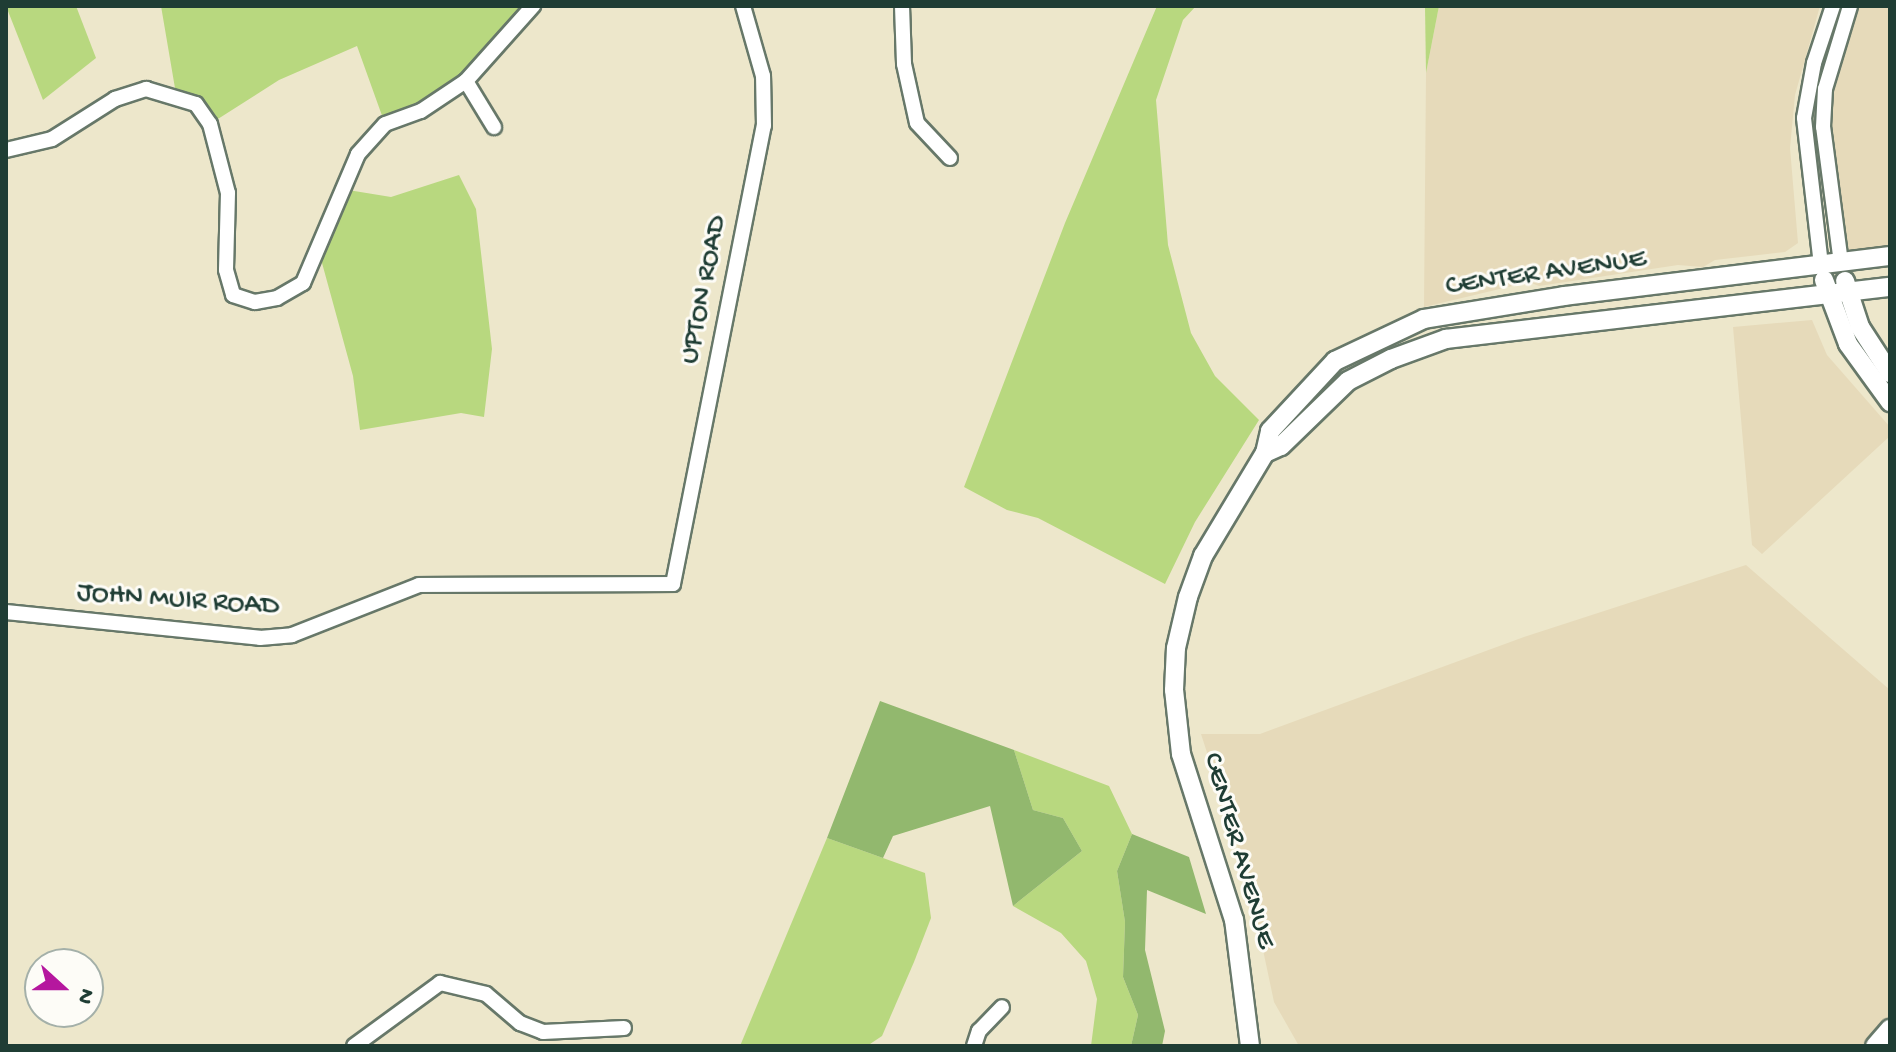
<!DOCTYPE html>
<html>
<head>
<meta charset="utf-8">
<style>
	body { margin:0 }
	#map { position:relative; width:1896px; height:1052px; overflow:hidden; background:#ede7cb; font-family:"Gochi Hand",sans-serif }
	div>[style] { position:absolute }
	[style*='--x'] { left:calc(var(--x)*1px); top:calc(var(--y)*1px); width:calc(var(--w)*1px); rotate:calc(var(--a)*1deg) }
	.built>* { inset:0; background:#e6daba }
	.green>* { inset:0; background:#b8d87f }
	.forest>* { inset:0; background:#92b86e }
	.roads { filter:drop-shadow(2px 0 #677869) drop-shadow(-2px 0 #677869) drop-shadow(0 2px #677869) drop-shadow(0 -2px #677869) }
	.minor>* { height:14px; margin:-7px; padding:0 7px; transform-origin:7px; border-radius:7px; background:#fff }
	.tertiary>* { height:18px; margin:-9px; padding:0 9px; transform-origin:9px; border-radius:9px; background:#fff }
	span { translate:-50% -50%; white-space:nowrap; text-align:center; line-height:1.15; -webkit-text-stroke:6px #fdfcf7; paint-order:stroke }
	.street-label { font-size:28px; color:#1f3d34 }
	.frame { position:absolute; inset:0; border:8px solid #1f3d34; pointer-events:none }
	.north { position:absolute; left:24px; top:948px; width:80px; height:80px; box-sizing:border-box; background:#fdfcf7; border:2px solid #a4b0a9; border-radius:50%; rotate:111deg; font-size:22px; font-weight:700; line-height:32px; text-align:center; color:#1f3d34 }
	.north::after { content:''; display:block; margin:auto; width:28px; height:36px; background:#b5179e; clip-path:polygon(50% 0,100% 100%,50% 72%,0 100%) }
</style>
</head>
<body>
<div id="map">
	<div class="built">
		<div style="clip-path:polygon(1439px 6px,1820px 6px,1795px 95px,1790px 148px,1798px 243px,1785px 252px,1715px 260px,1703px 267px,1678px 265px,1539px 286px,1529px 282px,1424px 307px,1426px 73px)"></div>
		<div style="clip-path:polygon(1850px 6px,1890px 6px,1890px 256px,1841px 263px,1823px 127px)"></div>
		<div style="clip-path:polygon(1812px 320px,1827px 355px,1890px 427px,1890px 436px,1762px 554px,1752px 545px,1733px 327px)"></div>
		<div style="clip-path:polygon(1746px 565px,1890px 690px,1890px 1046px,1299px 1046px,1274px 1002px,1248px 879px,1201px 734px,1260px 734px,1527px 636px)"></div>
	</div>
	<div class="green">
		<div style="clip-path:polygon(6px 6px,76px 6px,96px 58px,43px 100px)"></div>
		<div style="clip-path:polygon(161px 6px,533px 6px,466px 81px,385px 124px,357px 46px,279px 80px,210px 124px,176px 94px)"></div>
		<div style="clip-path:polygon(1157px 6px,1196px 6px,1183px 20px,1156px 100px,1168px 245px,1191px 333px,1215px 376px,1259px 420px,1195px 522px,1165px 584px,1038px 518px,1007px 510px,964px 487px,1065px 223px)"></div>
		<div style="clip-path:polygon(1425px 6px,1439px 6px,1426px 73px)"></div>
		<div style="clip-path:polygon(459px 175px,476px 209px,492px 349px,484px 417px,461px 413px,360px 430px,353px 376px,319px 252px,342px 189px,391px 197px)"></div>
		<div style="clip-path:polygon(1014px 750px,1109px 786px,1132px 834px,1117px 871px,1125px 922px,1123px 977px,1138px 1015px,1131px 1046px,1091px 1046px,1097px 999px,1086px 961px,1061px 933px,1013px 906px,1082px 851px,1063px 818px,1033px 810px)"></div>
		<div style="clip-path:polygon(827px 838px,925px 873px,931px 918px,914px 962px,882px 1036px,867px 1046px,740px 1046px)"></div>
	</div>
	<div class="forest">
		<div style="clip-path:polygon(880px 701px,1014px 750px,1033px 810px,1063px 818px,1082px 851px,1013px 906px,990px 806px,893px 836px,883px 858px,827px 838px)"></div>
		<div style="clip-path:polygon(1132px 834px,1189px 857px,1206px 914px,1147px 890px,1145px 950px,1165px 1031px,1162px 1046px,1131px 1046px,1138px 1015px,1123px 977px,1125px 922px,1117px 871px)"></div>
	</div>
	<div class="roads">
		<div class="minor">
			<div style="--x:902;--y:6;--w:58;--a:88"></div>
			<div style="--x:904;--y:64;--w:60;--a:77.6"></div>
			<div style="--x:917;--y:123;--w:48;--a:46.7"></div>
			<div style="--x:466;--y:81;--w:54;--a:58.7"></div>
			<div style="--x:6;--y:150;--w:47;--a:-13.4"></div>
			<div style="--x:52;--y:139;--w:75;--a:-32.4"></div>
			<div style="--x:115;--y:99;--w:33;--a:-18"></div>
			<div style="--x:146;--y:89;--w:52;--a:16.7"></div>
			<div style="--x:196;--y:104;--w:24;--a:55"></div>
			<div style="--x:210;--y:124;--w:71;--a:75.4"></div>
			<div style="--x:228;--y:193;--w:77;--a:91.5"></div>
			<div style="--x:226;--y:270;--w:26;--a:74"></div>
			<div style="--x:233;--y:295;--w:23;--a:18"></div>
			<div style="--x:255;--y:302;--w:22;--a:-10"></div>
			<div style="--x:277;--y:298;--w:30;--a:-30"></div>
			<div style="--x:303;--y:283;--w:140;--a:-66.9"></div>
			<div style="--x:358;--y:154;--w:40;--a:-48"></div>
			<div style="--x:385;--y:124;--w:38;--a:-20"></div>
			<div style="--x:421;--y:111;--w:54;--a:-33.7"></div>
			<div style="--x:466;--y:81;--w:101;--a:-48.2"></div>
			<div style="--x:1841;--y:263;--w:137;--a:-97.5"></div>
			<div style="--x:1823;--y:127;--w:38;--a:-87"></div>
			<div style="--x:1825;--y:89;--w:87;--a:-73.2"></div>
			<div style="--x:1821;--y:265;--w:148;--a:-96.6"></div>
			<div style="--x:1804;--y:118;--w:56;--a:-79.7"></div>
			<div style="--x:1814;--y:63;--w:60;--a:-71.6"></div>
			<div style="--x:6;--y:612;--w:255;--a:5.8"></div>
			<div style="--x:260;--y:638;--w:32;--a:-5"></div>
			<div style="--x:292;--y:635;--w:136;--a:-21.5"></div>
			<div style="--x:419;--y:585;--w:254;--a:-0.2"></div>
			<div style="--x:673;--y:584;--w:467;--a:-78.8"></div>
			<div style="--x:764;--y:126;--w:50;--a:-91.1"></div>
			<div style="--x:763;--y:76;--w:73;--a:-105.9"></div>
			<div style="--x:354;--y:1046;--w:107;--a:-36.2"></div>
			<div style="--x:440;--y:983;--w:47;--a:13.4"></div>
			<div style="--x:486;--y:994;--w:45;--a:40.5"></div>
			<div style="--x:520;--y:1023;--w:25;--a:21"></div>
			<div style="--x:543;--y:1032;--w:81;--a:-2.8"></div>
			<div style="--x:974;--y:1046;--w:16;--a:-72"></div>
			<div style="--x:979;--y:1031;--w:33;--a:-46"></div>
		</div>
		<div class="tertiary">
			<div style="--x:1824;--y:280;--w:68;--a:69.4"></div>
			<div style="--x:1848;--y:344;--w:72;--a:54.1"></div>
			<div style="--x:1845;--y:281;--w:48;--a:71.9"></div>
			<div style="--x:1860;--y:327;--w:55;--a:56.9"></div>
			<div style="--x:1265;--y:453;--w:17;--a:-24"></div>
			<div style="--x:1281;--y:446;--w:93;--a:-44.1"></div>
			<div style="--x:1348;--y:381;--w:48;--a:-27.1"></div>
			<div style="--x:1391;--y:359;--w:59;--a:-20"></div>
			<div style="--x:1446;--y:339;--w:447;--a:-6.7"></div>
			<div style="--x:1250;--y:1046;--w:127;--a:-97.2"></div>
			<div style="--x:1234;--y:920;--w:174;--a:-107.7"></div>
			<div style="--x:1181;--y:754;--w:64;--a:-96.2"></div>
			<div style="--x:1174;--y:690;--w:42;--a:-87.3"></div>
			<div style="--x:1176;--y:648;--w:52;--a:-76.8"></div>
			<div style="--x:1188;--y:597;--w:44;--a:-69.9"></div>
			<div style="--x:1203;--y:556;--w:120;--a:-59"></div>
			<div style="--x:1265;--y:453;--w:23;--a:-77"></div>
			<div style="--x:1270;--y:431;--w:96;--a:-47.1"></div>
			<div style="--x:1335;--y:361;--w:98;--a:-25.3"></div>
			<div style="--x:1424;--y:319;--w:142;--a:-9.3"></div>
			<div style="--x:1564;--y:296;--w:328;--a:-7"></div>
			<div style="--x:1875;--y:1046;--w:23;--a:-49"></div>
		</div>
	</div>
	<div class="street-label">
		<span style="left:1546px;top:274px;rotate:-8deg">CENTER AVENUE</span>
		<span style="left:705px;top:290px;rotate:-79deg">UPTON ROAD</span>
		<span style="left:178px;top:601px;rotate:4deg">JOHN MUIR ROAD</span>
		<span style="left:1238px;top:851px;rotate:74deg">CENTER AVENUE</span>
	</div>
	<div class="frame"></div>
	<div class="north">N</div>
</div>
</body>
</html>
